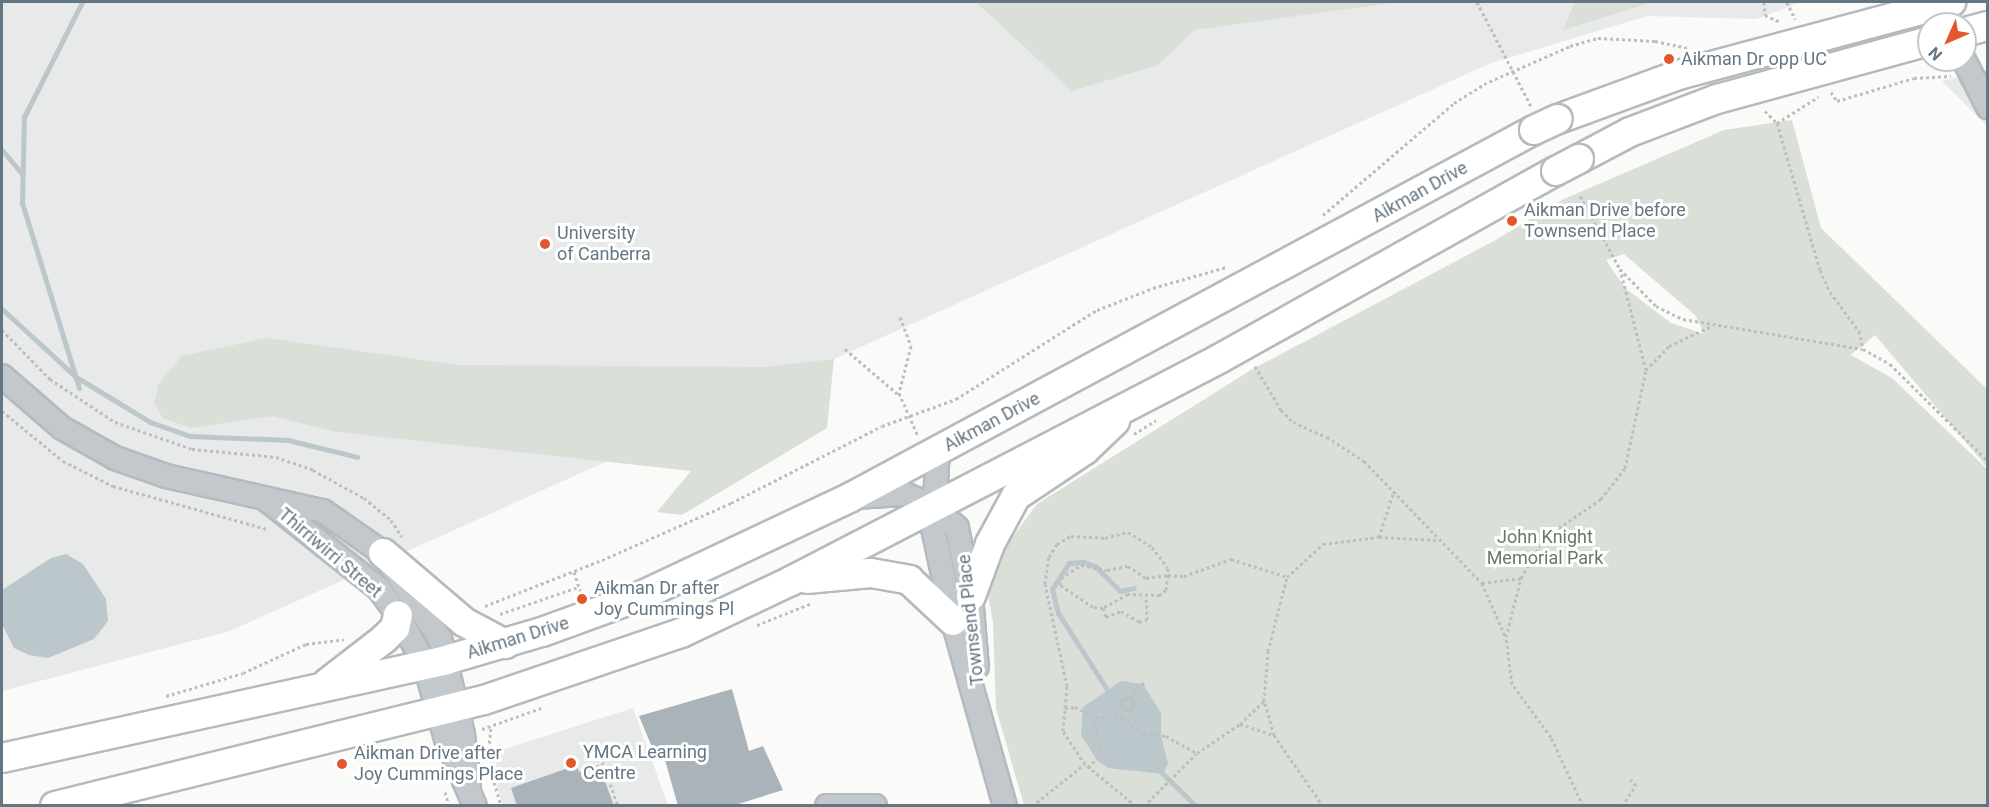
<!DOCTYPE html>
<html>
<head>
<meta charset="utf-8">
<style>
	body { margin:0 }
	#map { position:relative; width:1989px; height:807px; overflow:hidden; background:#fafaf8; font-family:Roboto,sans-serif }
	div>[style] { position:absolute }
	[style*='--x'] { left:calc(var(--x)*1px); top:calc(var(--y)*1px); width:calc(var(--w)*1px); rotate:calc(var(--a)*1deg) }
	.built>* { inset:0; background:#e8e9e9 }
	.green>* { inset:0; background:#dadfd7 }
	.water>* { inset:0; background:#bbc7cb }
	.stream>* { height:5px; margin:-2.5px; padding:0 2.5px; transform-origin:2.5px; border-radius:2.5px; background:#bbc7cb }
	.building>* { inset:0; background:#aab3b9 }
	.path>* { height:3px; margin-top:-1.5px; transform-origin:0; background:repeating-linear-gradient(90deg,#bbbfc2 0 3px,transparent 0 6px) }
	.path>.ring { margin:-1.5px; padding:0; box-sizing:content-box; background:none; border:3px solid #bbbfc2; border-radius:50% }
	.roads { filter:drop-shadow(2px 0 #b5babe) drop-shadow(-2px 0 #b5babe) drop-shadow(0 2px #b5babe) drop-shadow(0 -2px #b5babe) }
	.minor>* { height:22px; margin:-11px; padding:0 11px; transform-origin:11px; border-radius:11px; background:#c3c8cc }
	.major>* { height:28px; margin:-14px; padding:0 14px; transform-origin:14px; border-radius:14px; background:#fff }
	.bridges { filter:drop-shadow(2px 0 #b5babe) drop-shadow(-2px 0 #b5babe) drop-shadow(0 2px #b5babe) drop-shadow(0 -2px #b5babe) }
	.major-bridge>* { height:28px; margin:-14px; padding:0 14px; transform-origin:14px; border-radius:14px; background:#fff }
	.dots>* { width:16px; height:16px; translate:-50% -50%; box-sizing:border-box; border:3px solid #fff; border-radius:50% }
	span { translate:-50% -50%; white-space:nowrap; text-align:center; line-height:1.15; -webkit-text-stroke:6px #fff; paint-order:stroke }
	.poi-label { font-size:18px; color:#657683 }
	.left { translate:0 -50%; text-align:left }
	.street-label { font-size:18px; color:#657683 }
	.park-label { font-size:18px; color:#687a64 }
	.frame { position:absolute; inset:0; border:3px solid #657683; pointer-events:none }
	.north { position:absolute; left:1917px; top:12px; width:60px; height:60px; box-sizing:border-box; background:#fff; border:2px solid #c1c8cd; border-radius:50%; rotate:225deg; font-size:16px; font-weight:700; line-height:24px; text-align:center; color:#657683 }
	.north::after { content:''; display:block; margin:auto; width:21px; height:27px; background:#e4572e; clip-path:polygon(50% 0,100% 100%,50% 72%,0 100%) }
</style>
</head>
<body>
<div id="map">
	<div class="built">
		<div style="clip-path:polygon(2px 2px,1801px 2px,1756px 19px,1647px 16px,1489px 64px,230px 631px,2px 691px)"></div>
		<div style="clip-path:polygon(1987px 70px,1987px 126px,1942px 81px)"></div>
		<div style="clip-path:polygon(633px 708px,668px 805px,502px 805px,489px 754px)"></div>
	</div>
	<div class="green">
		<div style="clip-path:polygon(976px 2px,1399px 2px,1194px 30px,1158px 65px,1072px 91px)"></div>
		<div style="clip-path:polygon(1575px 2px,1653px 2px,1563px 30px)"></div>
		<div style="clip-path:polygon(evenodd,1792px 120px,1821px 228px,1987px 389px,1987px 467px,1875px 335px,1851px 355px,1892px 378px,1987px 469px,1987px 805px,1024px 805px,996px 709px,993px 622px,987px 590px,992px 584px,996px 559px,1037px 504px,1251px 370px,1492px 242px,1564px 199px,1724px 130px,1792px 120px,1624px 254px,1696px 316px,1704px 334px,1671px 323px,1625px 288px,1606px 260px,1624px 254px)"></div>
		<div style="clip-path:polygon(266px 338px,458px 365px,764px 367px,834px 359px,827px 428px,682px 515px,657px 512px,691px 471px,337px 432px,272px 416px,191px 428px,163px 418px,154px 403px,159px 383px,182px 356px)"></div>
	</div>
	<div class="water">
		<div style="clip-path:polygon(66px 554px,83px 564px,106px 599px,108px 621px,94px 639px,48px 658px,29px 655px,14px 648px,2px 624px,2px 590px,51px 558px)"></div>
		<div style="clip-path:polygon(1121px 681px,1143px 684px,1161px 713px,1161px 736px,1168px 763px,1163px 774px,1108px 768px,1097px 760px,1081px 735px,1083px 707px)"></div>
	</div>
	<div class="stream">
		<div style="--x:2;--y:150;--w:31;--a:50"></div>
		<div style="--x:2;--y:309;--w:100;--a:42.6"></div>
		<div style="--x:76;--y:377;--w:87;--a:31.3"></div>
		<div style="--x:150;--y:422;--w:42;--a:19.3"></div>
		<div style="--x:190;--y:436;--w:98;--a:2.3"></div>
		<div style="--x:288;--y:440;--w:71;--a:13.8"></div>
		<div style="--x:79;--y:388;--w:194;--a:-107.1"></div>
		<div style="--x:22;--y:203;--w:86;--a:-88.7"></div>
		<div style="--x:24;--y:117;--w:129;--a:-63.2"></div>
		<div style="--x:1110;--y:694;--w:96;--a:-122.7"></div>
		<div style="--x:1058;--y:613;--w:25;--a:-104"></div>
		<div style="--x:1052;--y:589;--w:31;--a:-57"></div>
		<div style="--x:1069;--y:563;--w:14;--a:-4"></div>
		<div style="--x:1083;--y:562;--w:13;--a:18"></div>
		<div style="--x:1095;--y:566;--w:35;--a:45"></div>
		<div style="--x:1120;--y:591;--w:14;--a:-12"></div>
		<div style="--x:1158;--y:769;--w:53;--a:44.2"></div>
	</div>
	<div class="building">
		<div style="clip-path:polygon(732px 689px,749px 751px,763px 746px,783px 790px,732px 806px,678px 806px,663px 753px,654px 752px,639px 716px)"></div>
		<div style="clip-path:polygon(577px 765px,579px 772px,599px 765px,614px 806px,517px 806px,511px 788px)"></div>
	</div>
	<div class="path">
		<div style="--x:1477;--y:2;--w:117;--a:62.6"></div>
		<div style="--x:1764;--y:2;--w:13;--a:86"></div>
		<div style="--x:1765;--y:15;--w:17;--a:25"></div>
		<div style="--x:1787;--y:2;--w:19;--a:65"></div>
		<div style="--x:1831;--y:92;--w:11;--a:56"></div>
		<div style="--x:1837;--y:101;--w:80;--a:-16.6"></div>
		<div style="--x:1914;--y:78;--w:37;--a:-3"></div>
		<div style="--x:1765;--y:111;--w:17;--a:45"></div>
		<div style="--x:1777;--y:123;--w:153;--a:73.7"></div>
		<div style="--x:1820;--y:270;--w:24;--a:66"></div>
		<div style="--x:1830;--y:292;--w:49;--a:53.4"></div>
		<div style="--x:1859;--y:331;--w:17;--a:77"></div>
		<div style="--x:1777;--y:123;--w:49;--a:-32.4"></div>
		<div style="--x:1580;--y:196;--w:83;--a:61.3"></div>
		<div style="--x:1620;--y:269;--w:52;--a:45.8"></div>
		<div style="--x:1656;--y:306;--w:30;--a:26"></div>
		<div style="--x:1683;--y:319;--w:182;--a:9.5"></div>
		<div style="--x:1863;--y:349;--w:31;--a:29"></div>
		<div style="--x:1890;--y:364;--w:138;--a:44.7"></div>
		<div style="--x:1323;--y:215;--w:172;--a:-40.5"></div>
		<div style="--x:1454;--y:103;--w:36;--a:-32"></div>
		<div style="--x:1484;--y:84;--w:94;--a:-23.8"></div>
		<div style="--x:1570;--y:46;--w:29;--a:-16"></div>
		<div style="--x:1598;--y:38;--w:57;--a:3"></div>
		<div style="--x:1655;--y:41;--w:35;--a:12"></div>
		<div style="--x:900;--y:317;--w:31;--a:69"></div>
		<div style="--x:911;--y:346;--w:49;--a:104.3"></div>
		<div style="--x:899;--y:393;--w:47;--a:66.2"></div>
		<div style="--x:2;--y:330;--w:69;--a:45.6"></div>
		<div style="--x:50;--y:379;--w:78;--a:33.5"></div>
		<div style="--x:115;--y:422;--w:82;--a:19.3"></div>
		<div style="--x:192;--y:449;--w:84;--a:5.4"></div>
		<div style="--x:276;--y:457;--w:39;--a:19"></div>
		<div style="--x:313;--y:470;--w:58;--a:28.8"></div>
		<div style="--x:364;--y:498;--w:35;--a:39"></div>
		<div style="--x:391;--y:520;--w:20;--a:57"></div>
		<div style="--x:845;--y:349;--w:72;--a:40.5"></div>
		<div style="--x:1255;--y:366;--w:51;--a:59.4"></div>
		<div style="--x:1281;--y:410;--w:17;--a:45"></div>
		<div style="--x:1293;--y:422;--w:37;--a:24"></div>
		<div style="--x:1327;--y:437;--w:44;--a:33"></div>
		<div style="--x:1364;--y:461;--w:170;--a:46"></div>
		<div style="--x:1482;--y:583;--w:39;--a:-7"></div>
		<div style="--x:1646;--y:370;--w:33;--a:-46"></div>
		<div style="--x:1669;--y:346;--w:47;--a:-24.9"></div>
		<div style="--x:2;--y:411;--w:79;--a:39.3"></div>
		<div style="--x:63;--y:461;--w:56;--a:26.6"></div>
		<div style="--x:113;--y:486;--w:160;--a:15.6"></div>
		<div style="--x:1134;--y:434;--w:26;--a:-32"></div>
		<div style="--x:1379;--y:537;--w:45;--a:-72"></div>
		<div style="--x:574;--y:572;--w:23;--a:72"></div>
		<div style="--x:1482;--y:583;--w:58;--a:66.5"></div>
		<div style="--x:485;--y:606;--w:126;--a:-21.5"></div>
		<div style="--x:602;--y:560;--w:141;--a:-23.8"></div>
		<div style="--x:731;--y:503;--w:169;--a:-27"></div>
		<div style="--x:882;--y:426;--w:79;--a:-20"></div>
		<div style="--x:956;--y:399;--w:167;--a:-32.3"></div>
		<div style="--x:1097;--y:310;--w:60;--a:-21.4"></div>
		<div style="--x:1153;--y:288;--w:76;--a:-16"></div>
		<div style="--x:1103;--y:608;--w:9;--a:72"></div>
		<div style="--x:1106;--y:617;--w:16;--a:-22"></div>
		<div style="--x:1121;--y:611;--w:21;--a:31"></div>
		<div style="--x:1139;--y:622;--w:8;--a:-14"></div>
		<div style="--x:1147;--y:620;--w:24;--a:-92"></div>
		<div style="--x:500;--y:614;--w:83;--a:-19.1"></div>
		<div style="--x:757;--y:625;--w:59;--a:-21.8"></div>
		<div style="--x:166;--y:696;--w:80;--a:-16.6"></div>
		<div style="--x:243;--y:673;--w:69;--a:-24.7"></div>
		<div style="--x:306;--y:644;--w:38;--a:-7"></div>
		<div class="ring" style="left:1121px;top:698px;width:9px;height:9px"></div>
		<div style="--x:1130;--y:698;--w:21;--a:-49"></div>
		<div style="--x:1065;--y:708;--w:10;--a:-6"></div>
		<div style="--x:1075;--y:707;--w:23;--a:25"></div>
		<div style="--x:1096;--y:717;--w:26;--a:0"></div>
		<div style="--x:1122;--y:717;--w:28;--a:38"></div>
		<div style="--x:1144;--y:734;--w:22;--a:5"></div>
		<div style="--x:1166;--y:736;--w:35;--a:29"></div>
		<div style="--x:1197;--y:753;--w:52;--a:-34"></div>
		<div style="--x:1240;--y:724;--w:36;--a:18"></div>
		<div style="--x:1274;--y:735;--w:35;--a:-106"></div>
		<div style="--x:1264;--y:701;--w:50;--a:-85.4"></div>
		<div style="--x:1268;--y:651;--w:76;--a:-75.6"></div>
		<div style="--x:1287;--y:577;--w:49;--a:-42.5"></div>
		<div style="--x:1323;--y:544;--w:56;--a:-7.1"></div>
		<div style="--x:1379;--y:537;--w:57;--a:3"></div>
		<div style="--x:1240;--y:724;--w:33;--a:-44"></div>
		<div style="--x:482;--y:729;--w:63;--a:-19.6"></div>
		<div style="--x:1274;--y:735;--w:86;--a:55.4"></div>
		<div style="--x:488;--y:755;--w:29;--a:-84"></div>
		<div style="--x:600;--y:756;--w:53;--a:70.2"></div>
		<div style="--x:489;--y:765;--w:43;--a:73.7"></div>
		<div style="--x:1089;--y:768;--w:19;--a:-54"></div>
		<div style="--x:1100;--y:753;--w:36;--a:-98"></div>
		<div style="--x:445;--y:792;--w:15;--a:74"></div>
		<div style="--x:1032;--y:806;--w:68;--a:-38.4"></div>
		<div style="--x:1136;--y:806;--w:66;--a:-140.5"></div>
		<div style="--x:1085;--y:764;--w:40;--a:-124"></div>
		<div style="--x:1063;--y:731;--w:45;--a:-84.9"></div>
		<div style="--x:1067;--y:686;--w:104;--a:-102.2"></div>
		<div style="--x:1045;--y:584;--w:27;--a:-82"></div>
		<div style="--x:1049;--y:557;--w:15;--a:-58"></div>
		<div style="--x:1057;--y:544;--w:16;--a:-30"></div>
		<div style="--x:1071;--y:536;--w:34;--a:3"></div>
		<div style="--x:1105;--y:538;--w:24;--a:-15"></div>
		<div style="--x:1128;--y:532;--w:28;--a:32"></div>
		<div style="--x:1152;--y:547;--w:26;--a:53"></div>
		<div style="--x:1168;--y:568;--w:7;--a:90"></div>
		<div style="--x:1168;--y:575;--w:15;--a:98"></div>
		<div style="--x:1166;--y:590;--w:8;--a:140"></div>
		<div style="--x:1160;--y:595;--w:32;--a:-178"></div>
		<div style="--x:1128;--y:594;--w:29;--a:151"></div>
		<div style="--x:1103;--y:608;--w:10;--a:-174"></div>
		<div style="--x:1093;--y:607;--w:40;--a:-146"></div>
		<div style="--x:1060;--y:585;--w:7;--a:-82"></div>
		<div style="--x:1061;--y:578;--w:24;--a:-33"></div>
		<div style="--x:1081;--y:565;--w:26;--a:11"></div>
		<div style="--x:1107;--y:570;--w:21;--a:-11"></div>
		<div style="--x:1128;--y:566;--w:22;--a:34"></div>
		<div style="--x:1146;--y:578;--w:22;--a:-8"></div>
		<div style="--x:1168;--y:575;--w:16;--a:4"></div>
		<div style="--x:1184;--y:576;--w:50;--a:-19.9"></div>
		<div style="--x:1231;--y:559;--w:59;--a:17.8"></div>
		<div style="--x:1144;--y:806;--w:74;--a:-45"></div>
		<div style="--x:1583;--y:806;--w:76;--a:-114.9"></div>
		<div style="--x:1551;--y:737;--w:66;--a:-126.3"></div>
		<div style="--x:1512;--y:684;--w:47;--a:-97.3"></div>
		<div style="--x:1506;--y:637;--w:61;--a:-75.7"></div>
		<div style="--x:1521;--y:578;--w:46;--a:-60.1"></div>
		<div style="--x:1544;--y:538;--w:69;--a:-34.4"></div>
		<div style="--x:1601;--y:499;--w:39;--a:-52"></div>
		<div style="--x:1625;--y:468;--w:100;--a:-77.9"></div>
		<div style="--x:1646;--y:370;--w:104;--a:-104.4"></div>
		<div style="--x:1622;--y:806;--w:25;--a:-56"></div>
		<div style="--x:1636;--y:785;--w:8;--a:-135"></div>
	</div>
	<div class="roads">
		<div class="minor">
			<div style="--x:1942;--y:4;--w:22;--a:68"></div>
			<div style="--x:1964;--y:60;--w:53;--a:62.9"></div>
			<div style="--x:2;--y:376;--w:79;--a:40.9"></div>
			<div style="--x:62;--y:428;--w:61;--a:29.5"></div>
			<div style="--x:115;--y:458;--w:54;--a:19.4"></div>
			<div style="--x:166;--y:476;--w:161;--a:12.6"></div>
			<div style="--x:323;--y:511;--w:73;--a:35"></div>
			<div style="--x:383;--y:553;--w:102;--a:56.2"></div>
			<div style="--x:440;--y:638;--w:99;--a:76.5"></div>
			<div style="--x:463;--y:734;--w:51;--a:83.3"></div>
			<div style="--x:938;--y:451;--w:77;--a:93.7"></div>
			<div style="--x:933;--y:528;--w:95;--a:77.9"></div>
			<div style="--x:953;--y:621;--w:192;--a:74.3"></div>
			<div style="--x:854;--y:497;--w:51;--a:-3.4"></div>
			<div style="--x:905;--y:494;--w:30;--a:24"></div>
			<div style="--x:932;--y:506;--w:33;--a:41"></div>
			<div style="--x:957;--y:528;--w:69;--a:78.4"></div>
			<div style="--x:971;--y:596;--w:71;--a:85.2"></div>
			<div style="--x:268;--y:501;--w:142;--a:38.4"></div>
			<div style="--x:379;--y:589;--w:32;--a:54"></div>
			<div style="--x:398;--y:615;--w:57;--a:61.6"></div>
			<div style="--x:425;--y:665;--w:77;--a:74.2"></div>
			<div style="--x:446;--y:739;--w:73;--a:66.6"></div>
			<div style="--x:827;--y:806;--w:48;--a:0"></div>
		</div>
		<div class="major">
			<div style="--x:1965;--y:32;--w:24;--a:-15"></div>
			<div style="--x:1558;--y:119;--w:128;--a:-20.1"></div>
			<div style="--x:1678;--y:75;--w:283;--a:-15"></div>
			<div style="--x:1579;--y:159;--w:58;--a:-27.9"></div>
			<div style="--x:1630;--y:132;--w:93;--a:-20.8"></div>
			<div style="--x:1717;--y:99;--w:220;--a:-15.3"></div>
			<div style="--x:383;--y:553;--w:106;--a:40.4"></div>
			<div style="--x:464;--y:622;--w:47;--a:28.2"></div>
			<div style="--x:807;--y:579;--w:64;--a:-5.4"></div>
			<div style="--x:871;--y:573;--w:39;--a:10"></div>
			<div style="--x:909;--y:580;--w:60;--a:43"></div>
			<div style="--x:971;--y:596;--w:55;--a:-69.9"></div>
			<div style="--x:990;--y:544;--w:55;--a:-61.6"></div>
			<div style="--x:1016;--y:496;--w:83;--a:-33.7"></div>
			<div style="--x:1085;--y:450;--w:42;--a:-44"></div>
			<div style="--x:327;--y:683;--w:72;--a:-37.7"></div>
			<div style="--x:384;--y:639;--w:16;--a:-45"></div>
			<div style="--x:395;--y:628;--w:13;--a:-77"></div>
			<div style="--x:2;--y:758;--w:455;--a:-12.4"></div>
			<div style="--x:446;--y:660;--w:100;--a:-16.3"></div>
			<div style="--x:542;--y:632;--w:105;--a:-20"></div>
			<div style="--x:641;--y:596;--w:232;--a:-25.2"></div>
			<div style="--x:851;--y:497;--w:775;--a:-28.25"></div>
			<div style="--x:55;--y:806;--w:442;--a:-13.9"></div>
			<div style="--x:484;--y:700;--w:208;--a:-18.8"></div>
			<div style="--x:681;--y:633;--w:122;--a:-25.3"></div>
			<div style="--x:791;--y:581;--w:482;--a:-27.4"></div>
			<div style="--x:1219;--y:359;--w:386;--a:-29.2"></div>
		</div>
	</div>
	<div class="bridges">
		<div class="major-bridge">
			<div style="--x:1534;--y:130;--w:26;--a:-25"></div>
			<div style="--x:1556;--y:171;--w:26;--a:-28"></div>
		</div>
	</div>
	<div class="dots">
		<div style="left:1669px;top:59px;background:#e4572e"></div>
		<div style="left:1512px;top:221px;background:#e4572e"></div>
		<div style="left:545px;top:244px;background:#e4572e"></div>
		<div style="left:582px;top:599px;background:#e4572e"></div>
		<div style="left:571px;top:763px;background:#e4572e"></div>
		<div style="left:342px;top:764px;background:#e4572e"></div>
	</div>
	<div class="poi-label">
		<span class="left" style="left:1681px;top:59px">Aikman Dr opp UC</span>
		<span class="left" style="left:1524px;top:221px">Aikman Drive before<br>Townsend Place</span>
		<span class="left" style="left:557px;top:244px">University<br>of Canberra</span>
		<span class="left" style="left:594px;top:599px">Aikman Dr after<br>Joy Cummings Pl</span>
		<span class="left" style="left:583px;top:763px">YMCA Learning<br>Centre</span>
		<span class="left" style="left:354px;top:764px">Aikman Drive after<br>Joy Cummings Place</span>
	</div>
	<div class="street-label">
		<span style="left:1420px;top:192px;rotate:-29deg">Aikman Drive</span>
		<span style="left:992px;top:422px;rotate:-28deg">Aikman Drive</span>
		<span style="left:330px;top:553px;rotate:40deg">Thirriwirri Street</span>
		<span style="left:971px;top:620px;rotate:-96deg">Townsend Place</span>
		<span style="left:518px;top:638px;rotate:-17deg">Aikman Drive</span>
	</div>
	<div class="park-label">
		<span style="left:1545px;top:548px">John Knight<br>Memorial Park</span>
	</div>
	<div class="frame"></div>
	<div class="north">N</div>
</div>
</body>
</html>
